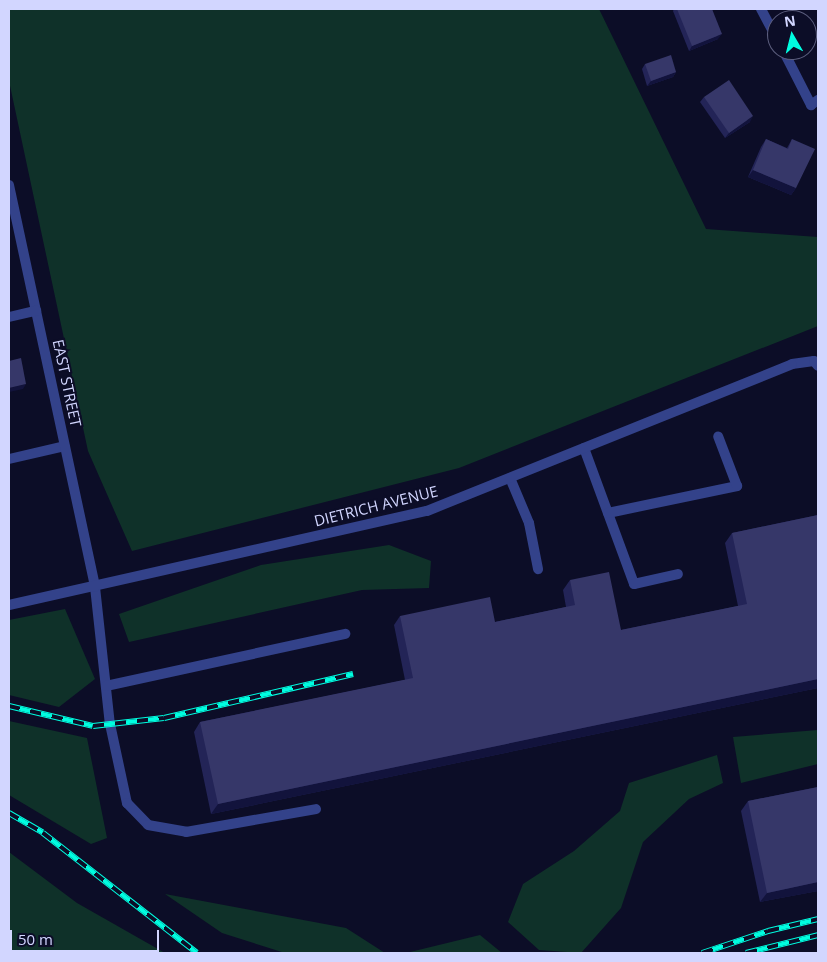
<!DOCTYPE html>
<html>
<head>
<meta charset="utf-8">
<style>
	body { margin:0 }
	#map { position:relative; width:827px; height:962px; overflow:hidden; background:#0c0d27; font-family:"Open Sans",sans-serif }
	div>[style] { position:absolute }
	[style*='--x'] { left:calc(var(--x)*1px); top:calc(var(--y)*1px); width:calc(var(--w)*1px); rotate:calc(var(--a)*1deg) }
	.green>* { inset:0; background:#0f3129 }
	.service>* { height:10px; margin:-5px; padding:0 5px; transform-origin:5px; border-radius:5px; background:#33428a }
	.minor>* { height:10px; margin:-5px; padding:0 5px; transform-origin:5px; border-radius:5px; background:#33428a }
	.rail>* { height:5.5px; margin-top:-2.75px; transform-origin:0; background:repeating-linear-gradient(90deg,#0c0d27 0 11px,#00fde0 0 22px); box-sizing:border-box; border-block:1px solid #00fde0 }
	.wall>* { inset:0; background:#232457 }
	.shaded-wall>* { inset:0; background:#12133c }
	.building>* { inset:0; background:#363769 }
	span { translate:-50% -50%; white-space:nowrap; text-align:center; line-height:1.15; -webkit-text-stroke:4px #0c0d27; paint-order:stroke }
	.street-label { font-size:15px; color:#d2d6ff }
	.frame { position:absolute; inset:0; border:10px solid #d2d6ff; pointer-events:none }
	.north { position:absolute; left:767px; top:10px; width:50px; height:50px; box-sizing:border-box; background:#0c0d27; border:1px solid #5b5d7d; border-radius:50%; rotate:352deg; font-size:14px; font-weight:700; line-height:20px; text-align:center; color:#d2d6ff }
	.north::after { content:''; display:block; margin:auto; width:18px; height:22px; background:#00fde0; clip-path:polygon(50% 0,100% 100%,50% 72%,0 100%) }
	.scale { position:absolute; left:10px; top:930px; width:149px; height:22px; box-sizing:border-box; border:2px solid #d2d6ff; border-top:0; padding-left:6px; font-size:15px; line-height:18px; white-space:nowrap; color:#d2d6ff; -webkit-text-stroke:4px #0c0d27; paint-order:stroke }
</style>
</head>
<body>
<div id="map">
	<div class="green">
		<div style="clip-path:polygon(9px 9px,599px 9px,706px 229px,818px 237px,818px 326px,459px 468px,132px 551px,88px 451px,9px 81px)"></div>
		<div style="clip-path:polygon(389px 545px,431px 561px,429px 588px,362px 590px,129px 642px,119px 614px,261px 565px)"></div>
		<div style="clip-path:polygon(65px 609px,95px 679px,59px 707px,9px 695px,9px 620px)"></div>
		<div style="clip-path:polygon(9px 721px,87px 738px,107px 838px,91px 844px,9px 795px)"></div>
		<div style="clip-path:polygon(818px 730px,818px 764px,741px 783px,733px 737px)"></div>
		<div style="clip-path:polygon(717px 755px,723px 783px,689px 799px,643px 842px,621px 908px,581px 953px,539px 950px,508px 922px,523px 884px,574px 851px,620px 811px,629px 783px)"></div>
		<div style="clip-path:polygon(9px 852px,77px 903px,165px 953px,9px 953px)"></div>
		<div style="clip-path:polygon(165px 894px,346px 928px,385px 953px,285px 953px,222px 933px)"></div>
		<div style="clip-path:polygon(480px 935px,502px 953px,406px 953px)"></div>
	</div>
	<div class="service">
		<div style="--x:792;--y:364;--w:22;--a:-8"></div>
		<div style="--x:814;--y:361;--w:6;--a:51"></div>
		<div style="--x:584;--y:448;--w:145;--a:69.8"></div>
		<div style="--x:634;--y:584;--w:45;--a:-12.8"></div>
		<div style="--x:9;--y:459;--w:57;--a:-13.1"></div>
		<div style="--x:510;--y:478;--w:49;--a:67.1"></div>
		<div style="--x:529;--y:523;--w:47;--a:78.9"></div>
		<div style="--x:608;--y:513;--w:132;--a:-11.8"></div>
		<div style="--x:737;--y:486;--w:53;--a:-110.8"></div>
		<div style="--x:95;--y:587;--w:138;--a:83.8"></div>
		<div style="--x:110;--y:724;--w:81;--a:77.9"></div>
		<div style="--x:127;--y:803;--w:30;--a:46"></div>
		<div style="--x:148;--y:825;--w:39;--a:10"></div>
		<div style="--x:186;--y:832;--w:132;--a:-10"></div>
		<div style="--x:106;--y:686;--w:245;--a:-12.3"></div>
	</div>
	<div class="minor">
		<div style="--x:761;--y:9;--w:34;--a:62"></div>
		<div style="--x:783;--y:50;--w:62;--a:63"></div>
		<div style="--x:811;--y:105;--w:9;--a:-36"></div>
		<div style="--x:9;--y:185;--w:411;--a:77.9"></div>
		<div style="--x:9;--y:317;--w:28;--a:-13"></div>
		<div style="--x:9;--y:605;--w:428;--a:-12.7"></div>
		<div style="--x:427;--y:511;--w:393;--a:-21.9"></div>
	</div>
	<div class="rail">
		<div style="--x:9;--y:706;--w:86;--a:13.4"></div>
		<div style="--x:93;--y:726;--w:71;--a:-6.4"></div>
		<div style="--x:164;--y:718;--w:194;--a:-13.1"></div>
		<div style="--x:9;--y:813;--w:39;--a:30"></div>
		<div style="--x:43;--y:833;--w:195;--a:37.9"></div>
		<div style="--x:702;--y:953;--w:70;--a:-18.4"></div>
		<div style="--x:768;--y:931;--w:51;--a:-13.5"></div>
		<div style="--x:746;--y:953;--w:74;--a:-14"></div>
	</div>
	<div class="wall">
		<div style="clip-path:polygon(674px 9px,712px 9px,718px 39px,689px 51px,673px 11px)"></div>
		<div style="clip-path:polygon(645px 64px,676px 72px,673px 77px,647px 86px,642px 69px)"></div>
		<div style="clip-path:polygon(704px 97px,750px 122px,725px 138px,700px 102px)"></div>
		<div style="clip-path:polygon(766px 139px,787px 148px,792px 139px,796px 188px,791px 195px,748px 177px,761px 147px)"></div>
		<div style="clip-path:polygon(818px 515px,818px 688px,211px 814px,194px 732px,200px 722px,405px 680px,394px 625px,400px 616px,495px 622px,566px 607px,563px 590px,570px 580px,621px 630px,738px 606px,725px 543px,732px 533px)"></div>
		<div style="clip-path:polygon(818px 787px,818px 891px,760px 902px,741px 811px,748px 801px)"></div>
	</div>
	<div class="shaded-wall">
		<div style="clip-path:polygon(722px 34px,718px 39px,689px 51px,692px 46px)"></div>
		<div style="clip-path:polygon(676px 72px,673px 77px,647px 86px,651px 81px)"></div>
		<div style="clip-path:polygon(753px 116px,750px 122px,725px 138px,729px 133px)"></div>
		<div style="clip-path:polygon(753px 170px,796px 188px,791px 195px,748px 177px)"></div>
		<div style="clip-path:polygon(26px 384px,23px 389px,9px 392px,9px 388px)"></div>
		<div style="clip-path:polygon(818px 679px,818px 688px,211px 814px,218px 804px)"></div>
		<div style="clip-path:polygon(818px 882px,818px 891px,760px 902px,767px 893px)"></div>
	</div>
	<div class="building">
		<div style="clip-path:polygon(677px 9px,712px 9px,722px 34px,692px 46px)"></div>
		<div style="clip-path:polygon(671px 55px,676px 72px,651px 81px,645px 64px)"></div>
		<div style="clip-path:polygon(729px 80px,753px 116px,729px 133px,704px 97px)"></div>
		<div style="clip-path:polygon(766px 139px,788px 149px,792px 139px,815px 149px,796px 188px,753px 170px)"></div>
		<div style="clip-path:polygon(21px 358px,26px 384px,9px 388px,9px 361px)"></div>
		<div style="clip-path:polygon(818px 515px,818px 679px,218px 804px,200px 722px,413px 678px,400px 616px,490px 597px,495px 622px,575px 605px,570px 580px,609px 572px,621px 630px,747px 604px,732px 533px)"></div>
		<div style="clip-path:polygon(818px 787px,818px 882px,767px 893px,748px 801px)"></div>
	</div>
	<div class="street-label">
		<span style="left:67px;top:383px;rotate:78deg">EAST STREET</span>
		<span style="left:376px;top:506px;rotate:-14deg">DIETRICH AVENUE</span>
	</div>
	<div class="frame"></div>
	<div class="north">N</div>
	<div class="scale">50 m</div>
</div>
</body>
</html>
